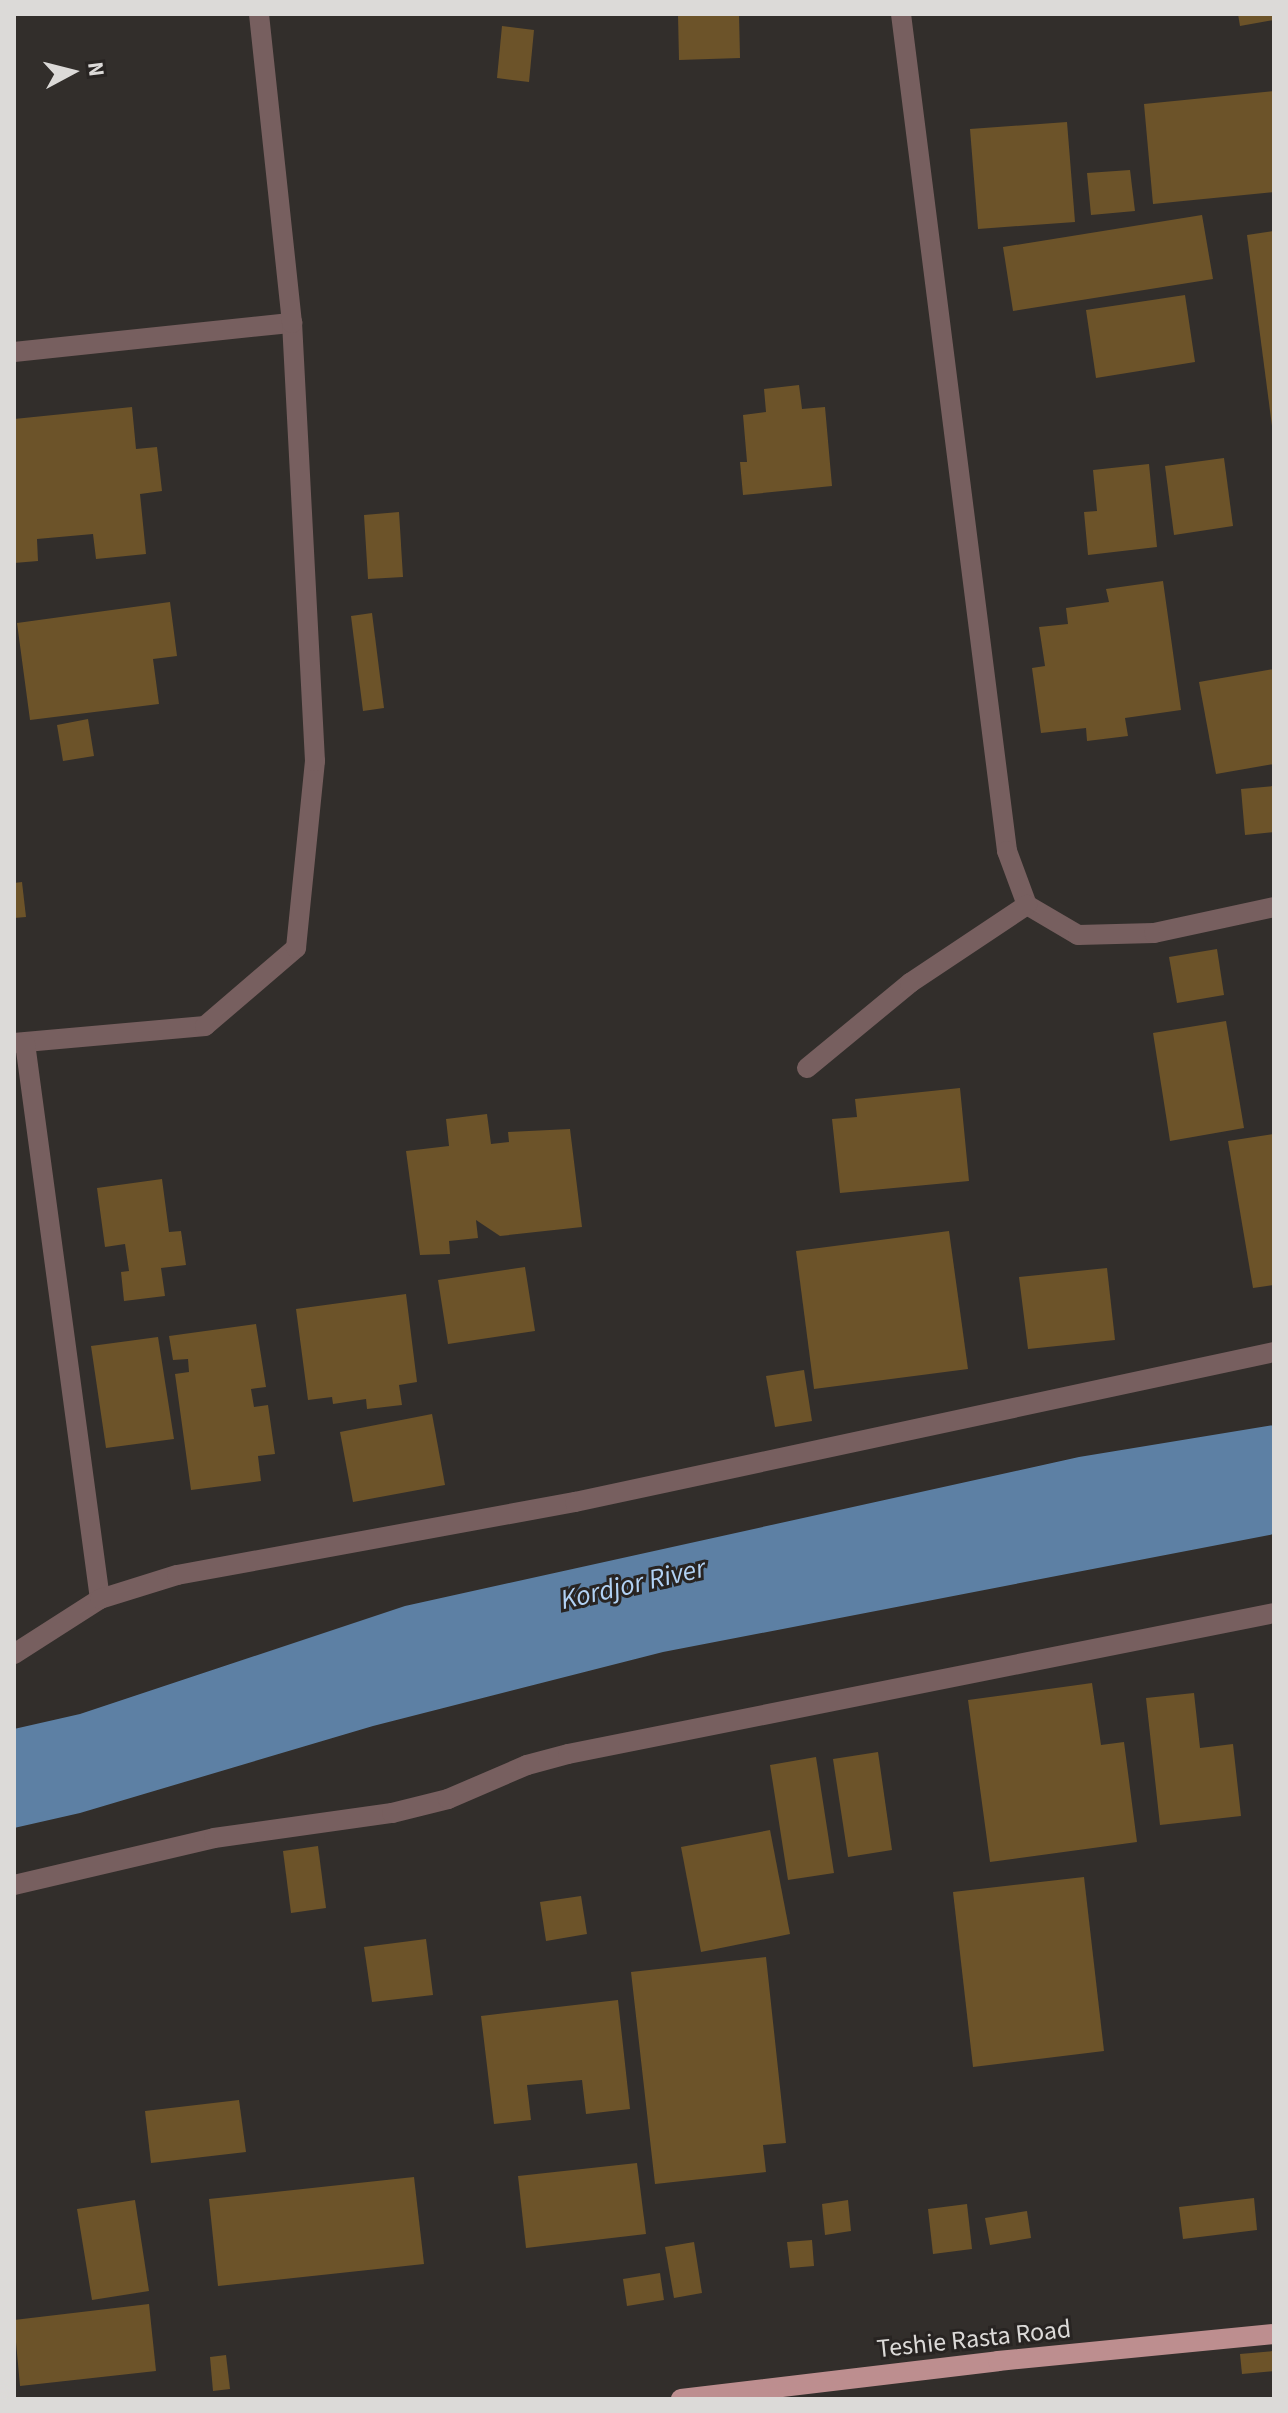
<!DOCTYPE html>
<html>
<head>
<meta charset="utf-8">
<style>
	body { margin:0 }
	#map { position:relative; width:1288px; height:2413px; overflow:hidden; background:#322e2b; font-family:"Source Sans 3",sans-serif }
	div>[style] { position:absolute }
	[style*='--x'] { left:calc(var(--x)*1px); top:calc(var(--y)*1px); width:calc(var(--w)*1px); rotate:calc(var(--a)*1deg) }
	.water>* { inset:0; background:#5d80a4 }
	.building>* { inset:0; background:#6c5329 }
	.minor>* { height:20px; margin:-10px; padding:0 10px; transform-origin:10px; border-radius:10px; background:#775f5f }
	.major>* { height:20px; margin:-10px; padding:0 10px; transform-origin:10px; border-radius:10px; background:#bd8e8f }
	span { translate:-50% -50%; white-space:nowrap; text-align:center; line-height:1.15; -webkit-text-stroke:6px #282422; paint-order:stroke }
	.street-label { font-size:26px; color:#dcdad8 }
	.water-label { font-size:28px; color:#b2d2f4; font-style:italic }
	.frame { position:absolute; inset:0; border:16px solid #dcdad8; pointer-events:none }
	.north { position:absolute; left:32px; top:32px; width:80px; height:80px; -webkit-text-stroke:6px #282422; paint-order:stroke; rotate:83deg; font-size:22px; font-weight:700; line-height:32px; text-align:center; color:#dcdad8 }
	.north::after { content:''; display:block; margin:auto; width:28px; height:36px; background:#dcdad8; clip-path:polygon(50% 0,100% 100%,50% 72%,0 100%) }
</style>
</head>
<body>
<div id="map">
	<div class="water">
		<div style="clip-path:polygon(1274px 1425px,1274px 1534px,663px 1652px,373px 1726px,80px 1813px,14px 1828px,14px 1729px,80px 1714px,405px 1606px,1079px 1457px)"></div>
	</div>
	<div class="building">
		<div style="clip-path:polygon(678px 14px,739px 14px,740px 58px,679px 60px)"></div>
		<div style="clip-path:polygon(1238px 14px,1274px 14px,1274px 20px,1240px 26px)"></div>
		<div style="clip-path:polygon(502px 26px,534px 30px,529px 82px,497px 78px)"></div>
		<div style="clip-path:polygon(1274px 91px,1274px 192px,1153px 204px,1144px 104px)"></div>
		<div style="clip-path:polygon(1067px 122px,1075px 222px,978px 229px,970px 129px)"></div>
		<div style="clip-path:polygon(1130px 170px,1135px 211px,1091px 215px,1087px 173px)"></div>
		<div style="clip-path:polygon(1202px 215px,1213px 279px,1013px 311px,1003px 247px)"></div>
		<div style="clip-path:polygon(1274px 231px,1274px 425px,1272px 426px,1247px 235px)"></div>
		<div style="clip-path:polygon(1185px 295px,1195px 362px,1096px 378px,1086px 310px)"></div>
		<div style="clip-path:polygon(799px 385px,802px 409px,825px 407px,832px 486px,743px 495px,740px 462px,747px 462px,743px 415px,766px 412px,764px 389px)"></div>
		<div style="clip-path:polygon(132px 407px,136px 449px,157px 447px,162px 491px,140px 494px,146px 554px,96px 559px,93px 534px,37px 539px,38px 561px,14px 563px,14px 419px)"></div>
		<div style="clip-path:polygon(1224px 458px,1233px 526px,1174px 535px,1165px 466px)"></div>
		<div style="clip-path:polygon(1149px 464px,1157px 547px,1088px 555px,1084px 512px,1097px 511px,1093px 470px)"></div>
		<div style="clip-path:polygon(399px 512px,403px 577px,368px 579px,364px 515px)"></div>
		<div style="clip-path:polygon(1163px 581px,1181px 710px,1125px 718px,1128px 736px,1087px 741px,1086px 728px,1041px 733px,1032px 668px,1045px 666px,1039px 627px,1068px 624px,1066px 608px,1109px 602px,1106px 589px)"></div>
		<div style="clip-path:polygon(170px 602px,177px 656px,153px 659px,159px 704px,30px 720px,17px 623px)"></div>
		<div style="clip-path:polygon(372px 613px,384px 708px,363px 711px,351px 616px)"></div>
		<div style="clip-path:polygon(1274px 669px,1274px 764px,1216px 774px,1199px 682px)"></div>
		<div style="clip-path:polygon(88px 719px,94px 756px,63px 761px,57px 725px)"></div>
		<div style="clip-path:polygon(1274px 786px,1274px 832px,1245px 835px,1241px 789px)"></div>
		<div style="clip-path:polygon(22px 882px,26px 917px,14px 918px,14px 883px)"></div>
		<div style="clip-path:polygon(1217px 949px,1224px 995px,1177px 1003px,1169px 957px)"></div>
		<div style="clip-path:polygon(1226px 1021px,1244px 1128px,1170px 1141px,1153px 1033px)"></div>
		<div style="clip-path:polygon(960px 1088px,969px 1181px,840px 1193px,832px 1119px,857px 1117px,855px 1099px)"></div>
		<div style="clip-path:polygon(487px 1114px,491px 1144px,509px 1142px,508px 1132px,570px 1129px,582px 1227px,500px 1236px,476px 1220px,478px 1238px,449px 1241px,450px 1254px,420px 1255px,406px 1151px,449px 1146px,446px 1119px)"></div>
		<div style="clip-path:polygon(1274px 1134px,1274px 1285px,1253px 1288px,1228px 1141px)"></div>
		<div style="clip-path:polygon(162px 1179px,169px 1232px,181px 1231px,186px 1265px,161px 1268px,165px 1296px,124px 1301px,121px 1272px,129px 1271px,125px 1244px,105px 1247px,97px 1188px)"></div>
		<div style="clip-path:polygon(949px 1231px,968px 1369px,814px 1389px,796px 1251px)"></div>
		<div style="clip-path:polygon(525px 1267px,535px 1331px,448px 1344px,438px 1280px)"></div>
		<div style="clip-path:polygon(1107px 1268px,1115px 1340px,1028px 1349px,1019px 1277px)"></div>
		<div style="clip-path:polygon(406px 1294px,417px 1382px,399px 1385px,402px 1405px,367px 1409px,366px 1399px,333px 1404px,332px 1397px,308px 1400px,296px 1309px)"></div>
		<div style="clip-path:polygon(256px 1324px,266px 1387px,251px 1389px,254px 1407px,268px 1405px,275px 1454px,258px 1456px,261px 1481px,191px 1490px,175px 1374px,189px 1372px,188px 1359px,173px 1360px,169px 1336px)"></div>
		<div style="clip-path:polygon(158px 1337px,174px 1439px,106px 1448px,91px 1346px)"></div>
		<div style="clip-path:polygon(804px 1370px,812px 1421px,775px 1427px,766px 1376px)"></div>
		<div style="clip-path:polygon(432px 1414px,445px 1485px,353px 1502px,340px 1432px)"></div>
		<div style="clip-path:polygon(1092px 1683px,1101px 1745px,1124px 1742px,1137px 1842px,990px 1862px,968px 1700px)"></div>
		<div style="clip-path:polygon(1194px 1693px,1200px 1748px,1233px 1744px,1241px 1816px,1160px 1825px,1146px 1698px)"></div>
		<div style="clip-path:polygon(878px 1752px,892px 1850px,848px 1857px,833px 1759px)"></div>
		<div style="clip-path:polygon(816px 1757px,834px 1873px,788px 1880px,770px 1765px)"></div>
		<div style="clip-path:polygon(770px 1830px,790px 1934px,701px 1952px,681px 1847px)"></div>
		<div style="clip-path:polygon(318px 1846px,326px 1908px,291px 1913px,283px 1851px)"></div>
		<div style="clip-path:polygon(1084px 1877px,1104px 2051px,973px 2067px,953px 1892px)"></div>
		<div style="clip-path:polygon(581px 1896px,587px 1934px,546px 1941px,540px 1902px)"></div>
		<div style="clip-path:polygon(426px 1939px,433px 1995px,372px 2002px,364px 1947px)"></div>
		<div style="clip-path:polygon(766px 1957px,786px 2143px,763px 2145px,766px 2172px,655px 2184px,631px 1972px)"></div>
		<div style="clip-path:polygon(618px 2000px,630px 2109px,586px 2114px,582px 2080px,527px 2085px,531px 2120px,494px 2124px,481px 2016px)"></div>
		<div style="clip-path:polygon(239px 2100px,246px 2152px,151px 2163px,145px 2111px)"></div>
		<div style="clip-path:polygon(637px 2163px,646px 2234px,526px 2248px,518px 2176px)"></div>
		<div style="clip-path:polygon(414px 2177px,424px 2264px,218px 2286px,209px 2199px)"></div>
		<div style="clip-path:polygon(1254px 2198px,1257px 2230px,1183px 2239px,1179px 2207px)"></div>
		<div style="clip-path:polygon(135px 2200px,149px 2291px,92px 2300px,77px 2209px)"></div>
		<div style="clip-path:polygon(848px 2200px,851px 2231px,825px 2235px,822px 2204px)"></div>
		<div style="clip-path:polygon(967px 2204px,972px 2249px,933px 2254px,928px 2209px)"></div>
		<div style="clip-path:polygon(1027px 2211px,1031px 2238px,990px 2245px,985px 2218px)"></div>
		<div style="clip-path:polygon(812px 2240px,814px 2266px,790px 2268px,787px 2242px)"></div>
		<div style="clip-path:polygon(694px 2242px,702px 2293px,674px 2298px,665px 2247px)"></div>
		<div style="clip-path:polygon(660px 2273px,664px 2300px,627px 2306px,623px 2279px)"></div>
		<div style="clip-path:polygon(149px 2304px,156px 2371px,20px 2386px,14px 2320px)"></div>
		<div style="clip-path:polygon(1274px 2351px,1274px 2371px,1242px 2374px,1240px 2354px)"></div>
		<div style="clip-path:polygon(226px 2355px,230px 2389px,213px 2391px,210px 2357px)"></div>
	</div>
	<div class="minor">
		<div style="--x:901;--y:14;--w:844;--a:82.78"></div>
		<div style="--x:1007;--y:851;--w:58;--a:69.7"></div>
		<div style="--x:1027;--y:905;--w:59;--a:30.5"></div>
		<div style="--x:1078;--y:935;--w:76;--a:-1.5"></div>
		<div style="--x:1154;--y:933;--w:123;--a:-12.2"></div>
		<div style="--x:14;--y:352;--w:280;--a:-6"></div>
		<div style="--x:14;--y:1043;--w:192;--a:-5.1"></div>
		<div style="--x:205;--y:1026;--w:120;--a:-40.6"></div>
		<div style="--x:296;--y:948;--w:188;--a:-84.2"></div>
		<div style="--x:315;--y:761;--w:439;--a:-93"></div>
		<div style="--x:292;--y:323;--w:311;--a:-96.1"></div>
		<div style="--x:25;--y:1043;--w:561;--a:82.32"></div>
		<div style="--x:807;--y:1068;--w:134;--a:-39.5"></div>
		<div style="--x:910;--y:983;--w:141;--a:-33.7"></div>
		<div style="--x:14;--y:1654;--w:102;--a:-32.6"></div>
		<div style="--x:100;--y:1599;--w:81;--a:-17.3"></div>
		<div style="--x:177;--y:1575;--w:405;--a:-10.4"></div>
		<div style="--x:575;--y:1502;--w:715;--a:-12.11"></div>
		<div style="--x:14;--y:1885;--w:205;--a:-13.2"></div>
		<div style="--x:214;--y:1838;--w:180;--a:-8"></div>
		<div style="--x:392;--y:1813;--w:58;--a:-14"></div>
		<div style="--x:448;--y:1799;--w:86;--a:-23.3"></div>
		<div style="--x:527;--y:1765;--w:42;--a:-15"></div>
		<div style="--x:568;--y:1754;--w:720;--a:-11.29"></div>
	</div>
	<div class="major">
		<div style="--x:681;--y:2399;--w:319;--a:-6.8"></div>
		<div style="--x:998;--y:2361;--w:277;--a:-5.6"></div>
	</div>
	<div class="street-label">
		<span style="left:974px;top:2339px;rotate:-6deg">Teshie Rasta Road</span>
	</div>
	<div class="water-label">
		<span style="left:633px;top:1584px;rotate:-13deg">Kordjor River</span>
	</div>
	<div class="frame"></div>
	<div class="north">N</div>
</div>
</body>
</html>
